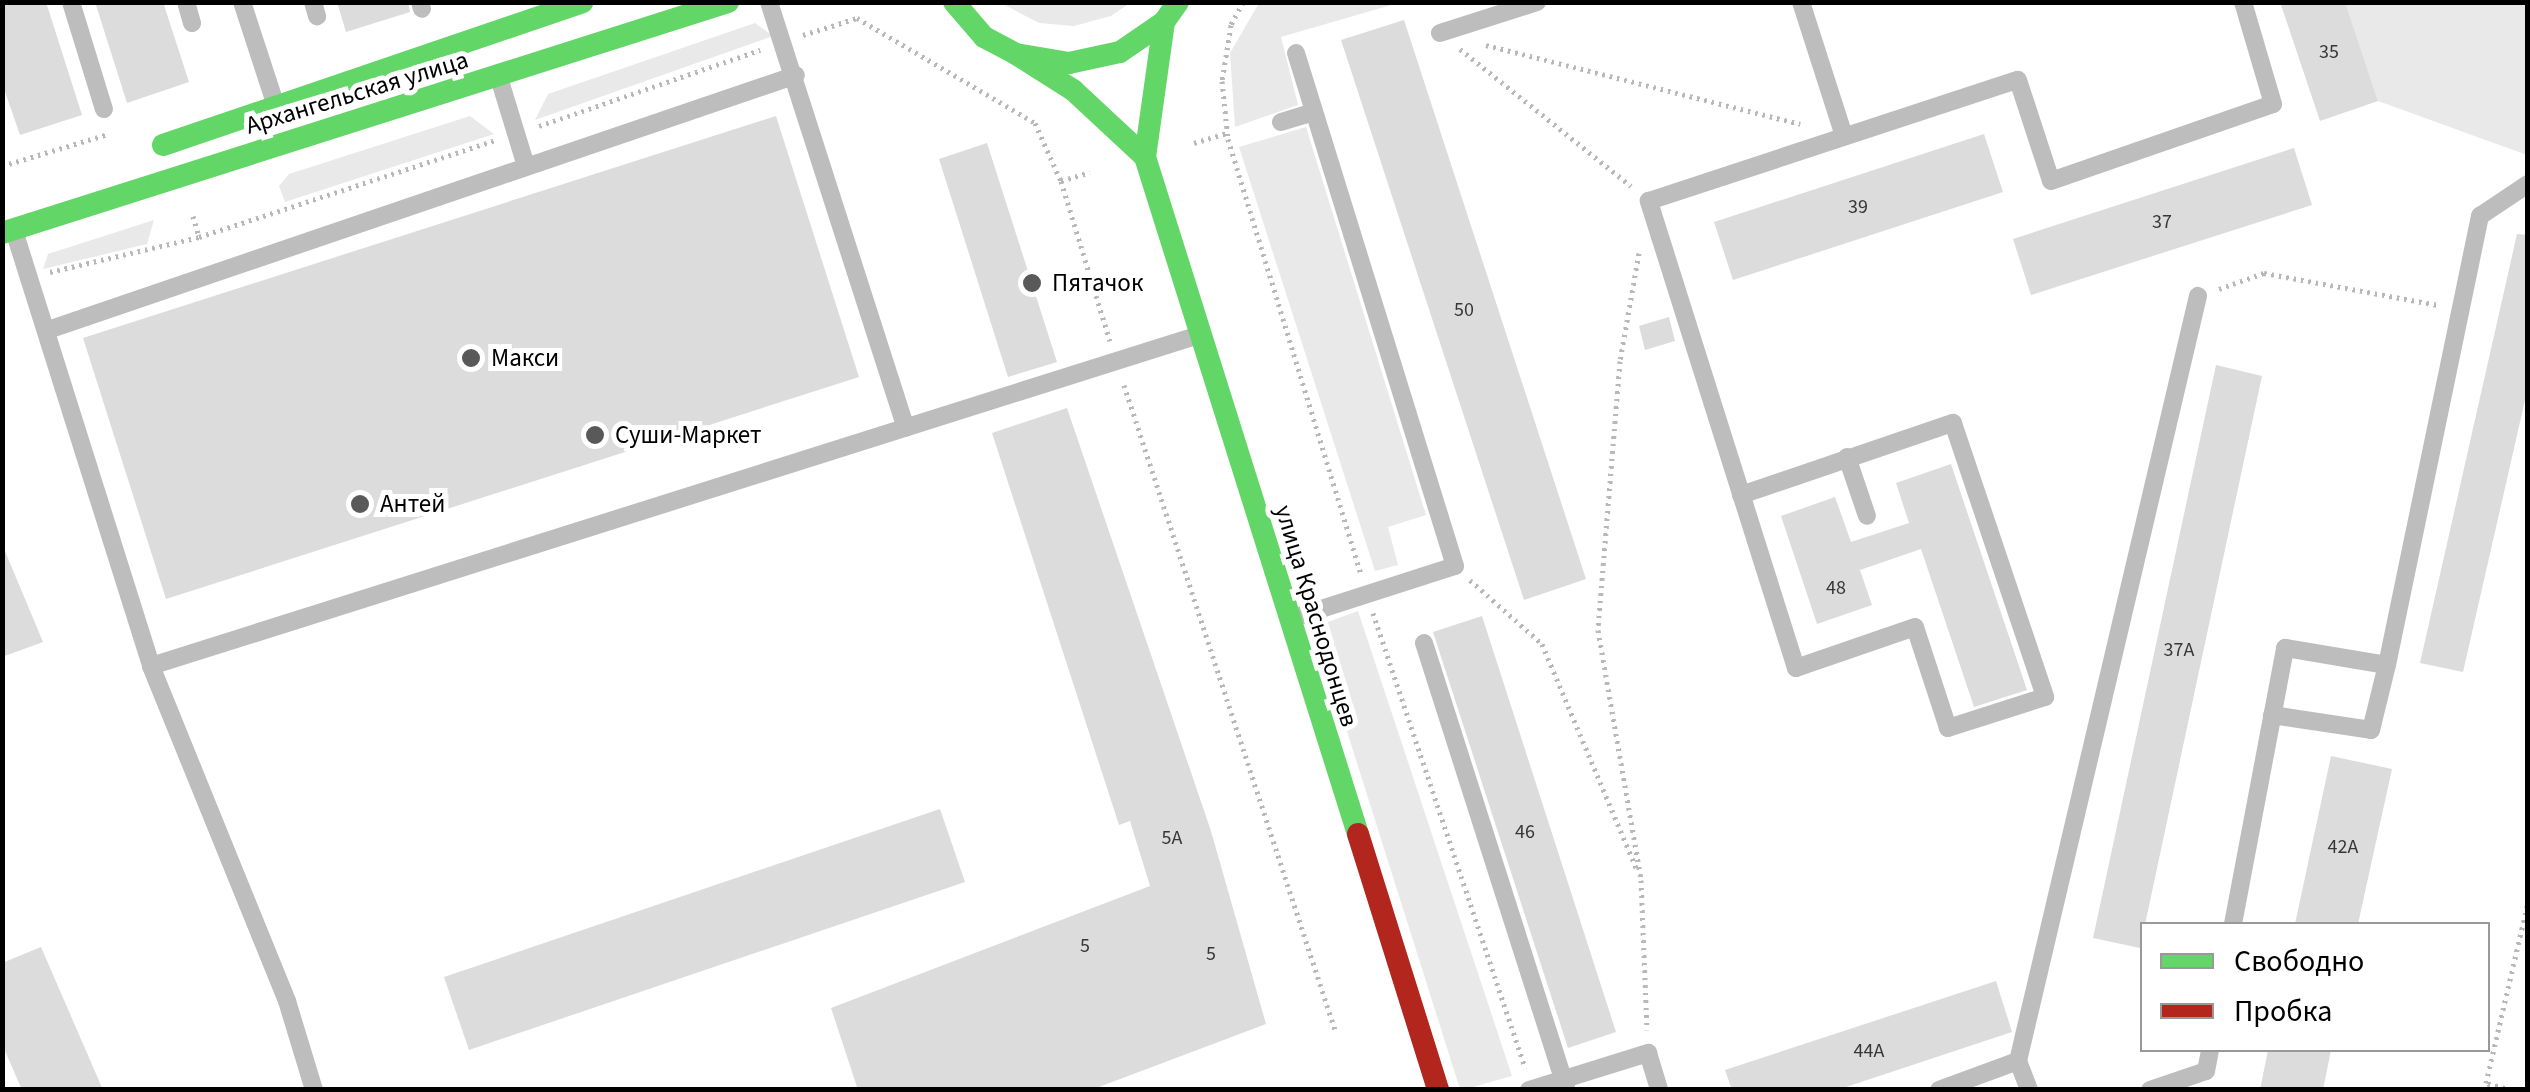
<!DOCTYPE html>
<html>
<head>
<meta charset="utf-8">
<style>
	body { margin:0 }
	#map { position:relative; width:2530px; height:1092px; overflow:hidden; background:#fff; font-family:"Source Sans 3",sans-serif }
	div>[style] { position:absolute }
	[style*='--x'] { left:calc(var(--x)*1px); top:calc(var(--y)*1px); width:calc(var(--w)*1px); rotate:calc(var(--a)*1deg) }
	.green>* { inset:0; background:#e9e9e9 }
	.building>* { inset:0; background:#dcdcdc }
	.path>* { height:5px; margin-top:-2.5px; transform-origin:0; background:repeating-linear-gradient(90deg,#b8b8b8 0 2.5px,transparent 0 7.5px) }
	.lane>* { height:18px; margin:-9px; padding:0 9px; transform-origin:9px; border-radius:9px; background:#bdbdbd }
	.fast>* { height:22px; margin:-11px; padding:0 11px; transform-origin:11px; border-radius:11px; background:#63d668 }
	.jam>* { height:22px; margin:-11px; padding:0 11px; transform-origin:11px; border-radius:11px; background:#b3261e }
	.dots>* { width:28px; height:28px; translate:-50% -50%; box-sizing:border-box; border:5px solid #fff; border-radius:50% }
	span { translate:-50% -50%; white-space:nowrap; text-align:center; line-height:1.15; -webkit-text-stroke:10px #fff; paint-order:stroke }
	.number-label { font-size:20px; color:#373737 }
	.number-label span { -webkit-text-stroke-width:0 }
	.street-label { font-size:25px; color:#000 }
	.poi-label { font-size:25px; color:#000 }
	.left { translate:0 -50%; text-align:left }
	.frame { position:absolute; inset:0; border:5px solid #000; pointer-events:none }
	.legend { position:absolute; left:2140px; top:922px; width:350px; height:130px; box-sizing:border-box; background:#fff; border:2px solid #999; margin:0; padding:12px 18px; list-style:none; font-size:30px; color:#000 }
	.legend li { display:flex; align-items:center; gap:20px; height:50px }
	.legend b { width:50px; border:2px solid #999 }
</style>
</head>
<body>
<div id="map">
	<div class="green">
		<div style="clip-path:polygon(1001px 3px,1130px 3px,1111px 16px,1074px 26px,1039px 23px)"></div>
		<div style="clip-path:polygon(1259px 3px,1259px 2px,1398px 3px,1281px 37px,1298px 105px,1235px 127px,1230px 53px)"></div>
		<div style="clip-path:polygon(2345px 3px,2527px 3px,2527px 155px,2378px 101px)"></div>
		<div style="clip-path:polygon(755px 23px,773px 36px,535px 120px,548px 94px)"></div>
		<div style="clip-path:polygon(470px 116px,494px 134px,285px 202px,279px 186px,289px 174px)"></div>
		<div style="clip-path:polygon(1306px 127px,1426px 515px,1388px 527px,1398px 565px,1375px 571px,1239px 147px)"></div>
		<div style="clip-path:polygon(154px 220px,147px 244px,43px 269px,48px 254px)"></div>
		<div style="clip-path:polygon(1358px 611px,1512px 1076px,1466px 1089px,1460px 1089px,1314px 627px)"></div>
	</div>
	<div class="building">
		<div style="clip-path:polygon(2px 2px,46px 2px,82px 115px,20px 135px,2px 83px)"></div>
		<div style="clip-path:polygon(95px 2px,163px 2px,189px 82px,127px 103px)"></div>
		<div style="clip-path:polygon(337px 2px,408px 2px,410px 12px,346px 32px)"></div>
		<div style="clip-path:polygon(2280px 2px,2345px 2px,2378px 101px,2320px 121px)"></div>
		<div style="clip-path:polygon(1404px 20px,1586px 579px,1524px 600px,1341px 40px)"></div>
		<div style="clip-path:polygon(776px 116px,859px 377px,166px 599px,83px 338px)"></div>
		<div style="clip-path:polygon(1984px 134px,2003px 192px,1733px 280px,1714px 222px)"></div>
		<div style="clip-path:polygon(987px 143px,1057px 362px,1008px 377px,939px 159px)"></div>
		<div style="clip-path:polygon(2294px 148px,2312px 205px,2031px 295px,2013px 239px)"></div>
		<div style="clip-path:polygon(2517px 234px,2528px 235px,2528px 387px,2463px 672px,2420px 663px)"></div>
		<div style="clip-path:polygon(1669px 317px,1675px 341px,1645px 350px,1639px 326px)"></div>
		<div style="clip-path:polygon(2216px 365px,2262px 376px,2140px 948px,2093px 938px)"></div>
		<div style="clip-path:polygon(1067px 408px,1211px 831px,1266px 1024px,1091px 1090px,858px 1090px,831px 1008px,1150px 886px,1130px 821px,1119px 825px,992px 433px)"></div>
		<div style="clip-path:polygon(1951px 464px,2027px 690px,1974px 707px,1921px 549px,1860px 570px,1872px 605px,1817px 624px,1781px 516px,1835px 497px,1851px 542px,1909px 523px,1896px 483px)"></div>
		<div style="clip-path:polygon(2px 544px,43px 642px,2px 657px)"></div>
		<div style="clip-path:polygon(1482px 616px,1616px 1032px,1568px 1048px,1433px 632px)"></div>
		<div style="clip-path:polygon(2331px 756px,2392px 769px,2358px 924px,2295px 924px)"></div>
		<div style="clip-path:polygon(940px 809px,965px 882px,469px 1050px,444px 977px)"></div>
		<div style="clip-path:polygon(41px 947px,103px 1090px,22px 1090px,2px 1044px,2px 963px)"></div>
		<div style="clip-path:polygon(1996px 981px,2012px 1032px,1837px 1090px,1732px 1090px,1725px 1070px)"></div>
		<div style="clip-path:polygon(2268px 1050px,2331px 1050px,2323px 1090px,2260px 1090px)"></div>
	</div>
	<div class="path">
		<div style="--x:1243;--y:2;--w:26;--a:118"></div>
		<div style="--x:1231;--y:25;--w:57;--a:99.1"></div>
		<div style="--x:1222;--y:81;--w:58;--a:84.1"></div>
		<div style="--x:1228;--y:139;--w:455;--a:73"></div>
		<div style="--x:803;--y:35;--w:57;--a:-17.5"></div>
		<div style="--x:857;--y:18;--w:207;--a:30.5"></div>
		<div style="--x:1035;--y:123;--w:64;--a:65.9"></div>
		<div style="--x:1061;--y:181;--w:167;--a:73"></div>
		<div style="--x:1486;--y:45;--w:324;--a:14.1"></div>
		<div style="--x:1460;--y:49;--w:219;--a:38.7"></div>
		<div style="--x:539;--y:126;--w:234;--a:-19"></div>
		<div style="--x:1194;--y:143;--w:34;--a:-17"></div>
		<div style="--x:2;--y:166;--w:108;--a:-16.8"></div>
		<div style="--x:1061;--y:181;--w:30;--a:-17"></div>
		<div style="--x:193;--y:216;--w:22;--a:74"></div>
		<div style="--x:1639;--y:253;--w:110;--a:100"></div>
		<div style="--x:1620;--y:361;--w:270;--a:94.7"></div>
		<div style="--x:1598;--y:630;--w:254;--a:80.2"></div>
		<div style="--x:1641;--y:880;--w:150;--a:87.7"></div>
		<div style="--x:50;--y:272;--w:153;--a:-13.2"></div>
		<div style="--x:199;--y:237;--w:311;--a:-18.1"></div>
		<div style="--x:2219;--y:289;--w:48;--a:-19.6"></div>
		<div style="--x:2264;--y:273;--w:177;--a:10.4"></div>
		<div style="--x:1124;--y:385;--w:682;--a:71.88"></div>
		<div style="--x:1470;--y:580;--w:96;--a:41.6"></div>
		<div style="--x:1542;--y:644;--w:243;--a:67.2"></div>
		<div style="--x:1373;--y:613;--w:480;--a:71.5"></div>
		<div style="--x:2512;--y:1090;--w:27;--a:-165"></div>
		<div style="--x:2486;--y:1083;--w:185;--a:-76.9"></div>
	</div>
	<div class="lane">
		<div style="--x:71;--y:2;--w:112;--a:72.9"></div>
		<div style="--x:186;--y:2;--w:22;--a:74"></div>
		<div style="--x:242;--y:2;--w:103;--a:71.9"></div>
		<div style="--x:313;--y:2;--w:15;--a:74"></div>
		<div style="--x:420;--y:2;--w:7;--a:74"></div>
		<div style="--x:769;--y:2;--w:447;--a:72.2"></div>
		<div style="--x:1801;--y:2;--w:141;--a:72.2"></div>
		<div style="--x:1440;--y:33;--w:102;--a:-17.7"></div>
		<div style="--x:500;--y:81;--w:89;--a:73"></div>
		<div style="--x:1281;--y:122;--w:34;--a:-17"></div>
		<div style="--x:16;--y:237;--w:450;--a:72.5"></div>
		<div style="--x:151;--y:666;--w:1099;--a:-17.53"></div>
		<div style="--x:48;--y:330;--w:790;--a:-18.82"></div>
		<div style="--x:1847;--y:457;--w:62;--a:71.3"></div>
		<div style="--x:1741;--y:495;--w:224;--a:-18.8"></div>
		<div style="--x:1953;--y:423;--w:289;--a:71.4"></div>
		<div style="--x:2045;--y:697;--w:102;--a:162.3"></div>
		<div style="--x:1948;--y:728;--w:106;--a:-108.1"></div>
		<div style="--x:1915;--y:627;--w:126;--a:161"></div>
		<div style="--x:1796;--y:668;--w:490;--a:-107.5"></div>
		<div style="--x:1649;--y:201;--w:388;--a:-18.2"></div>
		<div style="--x:2018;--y:80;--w:106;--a:71.9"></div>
		<div style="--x:2051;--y:181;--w:235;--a:-19.1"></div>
		<div style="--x:2273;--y:104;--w:106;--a:-106.4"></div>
		<div style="--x:1293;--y:618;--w:170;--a:-17.8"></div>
		<div style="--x:1455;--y:566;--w:537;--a:-107.22"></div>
		<div style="--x:1424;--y:643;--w:469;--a:72.3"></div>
		<div style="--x:151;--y:666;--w:362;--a:67.9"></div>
		<div style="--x:287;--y:1001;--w:93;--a:73.1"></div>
		<div style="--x:2272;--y:715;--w:100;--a:8.6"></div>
		<div style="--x:2371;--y:730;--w:67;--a:-76.2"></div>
		<div style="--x:2233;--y:924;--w:281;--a:-79.3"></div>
		<div style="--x:2285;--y:648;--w:103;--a:9.5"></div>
		<div style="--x:2387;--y:665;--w:459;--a:-78.3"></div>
		<div style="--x:2480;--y:216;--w:58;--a:-33.7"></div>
		<div style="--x:2018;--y:1061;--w:786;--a:-76.76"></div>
		<div style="--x:1529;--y:1090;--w:125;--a:-17.3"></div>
		<div style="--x:1648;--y:1053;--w:39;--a:73"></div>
		<div style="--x:1939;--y:1090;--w:84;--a:-20.2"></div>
		<div style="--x:2018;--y:1061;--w:31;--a:69"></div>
		<div style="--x:2150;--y:1090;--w:59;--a:-18.7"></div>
		<div style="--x:2206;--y:1071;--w:21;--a:-79"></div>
	</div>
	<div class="fast">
		<div style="--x:954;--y:2;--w:46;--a:49.4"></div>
		<div style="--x:984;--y:37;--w:36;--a:28"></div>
		<div style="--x:1016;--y:54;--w:54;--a:9.6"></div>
		<div style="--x:1069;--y:63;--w:52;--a:-12.2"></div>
		<div style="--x:1120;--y:52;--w:53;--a:-34.3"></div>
		<div style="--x:1164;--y:22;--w:24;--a:-55"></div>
		<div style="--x:1164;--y:22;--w:136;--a:98"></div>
		<div style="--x:1145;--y:157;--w:710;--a:72.54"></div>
		<div style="--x:1019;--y:56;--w:64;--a:32.2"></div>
		<div style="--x:1073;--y:90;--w:98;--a:42.9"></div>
		<div style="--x:163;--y:145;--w:443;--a:-18.8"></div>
		<div style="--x:2;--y:233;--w:762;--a:-17.65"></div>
	</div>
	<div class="jam">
		<div style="--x:1358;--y:834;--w:268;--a:72.6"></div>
	</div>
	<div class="dots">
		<div style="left:1032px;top:283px;background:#595959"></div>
		<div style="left:471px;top:358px;background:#595959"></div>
		<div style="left:595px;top:435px;background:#595959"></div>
		<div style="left:360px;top:504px;background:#595959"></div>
	</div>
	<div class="number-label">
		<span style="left:2329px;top:52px">35</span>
		<span style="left:1858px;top:207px">39</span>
		<span style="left:2162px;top:222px">37</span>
		<span style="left:1464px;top:310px">50</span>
		<span style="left:1836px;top:588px">48</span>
		<span style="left:2179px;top:650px">37А</span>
		<span style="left:1525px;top:832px">46</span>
		<span style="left:1172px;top:838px">5А</span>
		<span style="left:2343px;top:847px">42А</span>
		<span style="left:1085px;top:946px">5</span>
		<span style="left:1211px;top:954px">5</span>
		<span style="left:1869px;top:1051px">44А</span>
	</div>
	<div class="street-label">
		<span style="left:357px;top:93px;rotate:-17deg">Архангельская улица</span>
		<span style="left:1316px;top:616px;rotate:73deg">улица Краснодонцев</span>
	</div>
	<div class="poi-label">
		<span class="left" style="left:1052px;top:283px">Пятачок</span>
		<span class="left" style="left:491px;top:358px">Макси</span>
		<span class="left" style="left:615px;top:435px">Суши-Маркет</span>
		<span class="left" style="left:380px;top:504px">Антей</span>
	</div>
	<div class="frame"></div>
	<ul class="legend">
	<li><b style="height:12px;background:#63d668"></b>Свободно</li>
	<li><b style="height:12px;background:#b3261e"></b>Пробка</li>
	</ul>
</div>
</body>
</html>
